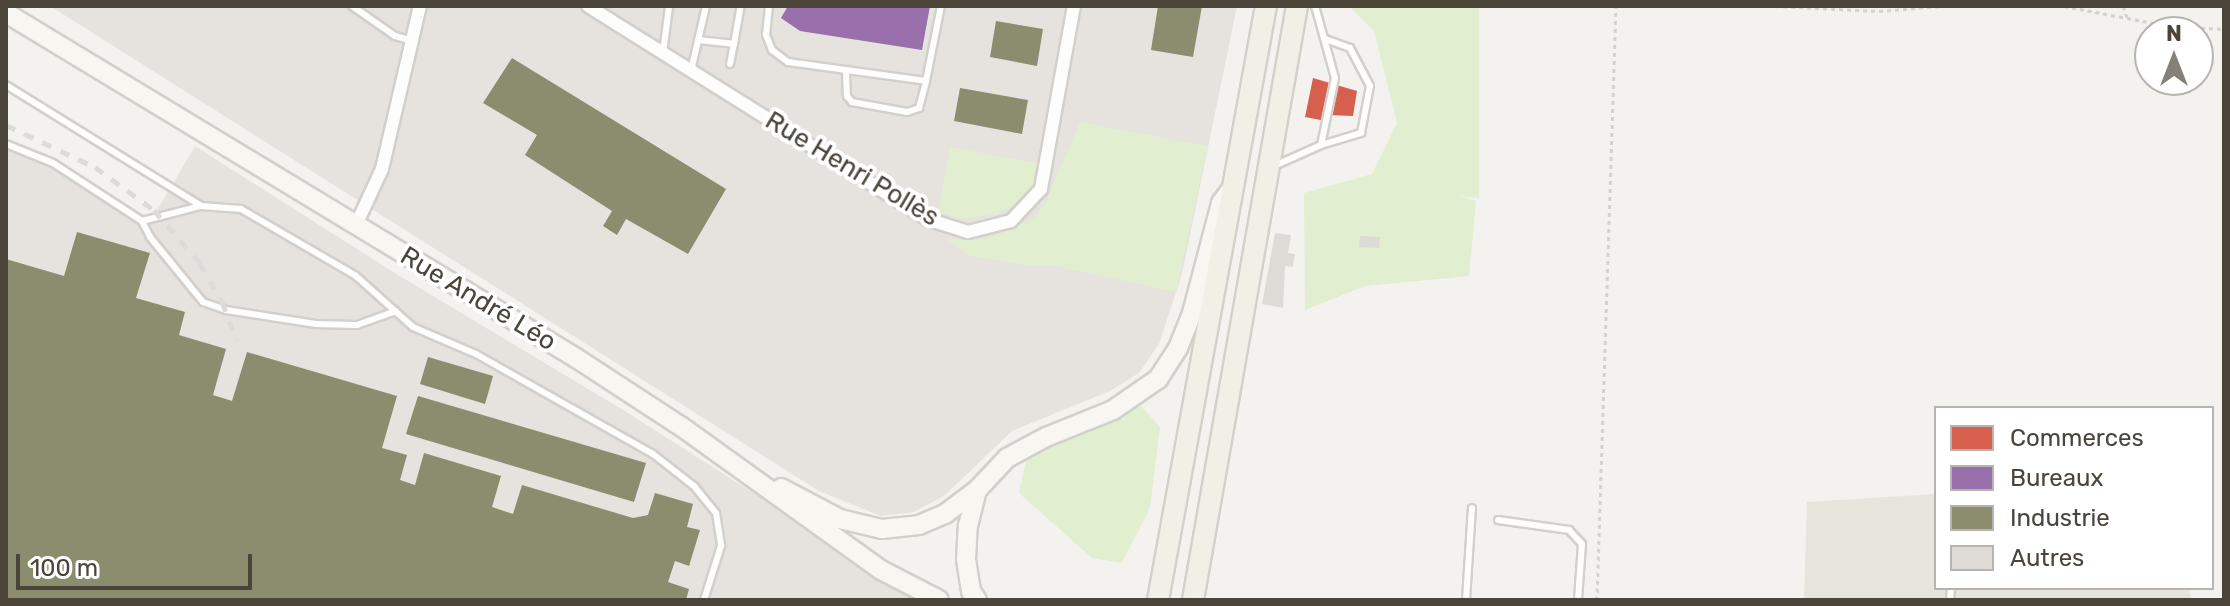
<!DOCTYPE html>
<html>
<head>
<meta charset="utf-8">
<style>
	body { margin:0 }
	#map { position:relative; width:2230px; height:606px; overflow:hidden; background:#f4f2ee; font-family:Rubik,sans-serif }
	div>[style] { position:absolute }
	[style*='--x'] { left:calc(var(--x)*1px); top:calc(var(--y)*1px); width:calc(var(--w)*1px); rotate:calc(var(--a)*1deg) }
	.residential>* { inset:0; background:#e7e4dc }
	.industrial>* { inset:0; background:#e6e2de }
	.green>* { inset:0; background:#e1eecf }
	.parking>* { inset:0; background:#e6e3df }
	.shops>* { inset:0; background:#d6604d }
	.offices>* { inset:0; background:#9970ab }
	.industry>* { inset:0; background:#8c8c6e }
	.building>* { inset:0; background:#dedbd6 }
	.path>* { height:3px; margin-top:-1.5px; transform-origin:0; background:repeating-linear-gradient(90deg,#d3d2cc 0 4px,transparent 0 8px) }
	.roads { filter:drop-shadow(2px 0 #d2d0cb) drop-shadow(-2px 0 #d2d0cb) drop-shadow(0 2px #d2d0cb) drop-shadow(0 -2px #d2d0cb) }
	.lane>* { height:6px; margin:-3px; padding:0 3px; transform-origin:3px; border-radius:3px; background:#fdfdfc }
	.street>* { height:12px; margin:-6px; padding:0 6px; transform-origin:6px; border-radius:6px; background:#fdfdfc }
	.secondary>* { height:18px; margin:-9px; padding:0 9px; transform-origin:9px; border-radius:9px; background:#f7f6f1 }
	.primary>* { height:20px; margin:-10px; padding:0 10px; transform-origin:10px; border-radius:10px; background:#f2efe6 }
	.rail>* { height:5px; margin-top:-2.5px; transform-origin:0; background:repeating-linear-gradient(90deg,#dbdbda 0 10px,transparent 0 20px) }
	span { translate:-50% -50%; white-space:nowrap; text-align:center; line-height:1.15; -webkit-text-stroke:8px #fff; paint-order:stroke }
	.street-label { font-size:26px; color:#4b4439 }
	.frame { position:absolute; inset:0; border:8px solid #4b4439; pointer-events:none }
	.legend { position:absolute; left:1934px; top:406px; width:280px; height:184px; box-sizing:border-box; background:#fff; border:2px solid #b7b4b0; margin:0; padding:10px 14px; list-style:none; font-size:24px; color:#4b4439 }
	.legend li { display:flex; align-items:center; gap:16px; height:40px }
	.legend b { width:40px; border:2px solid #b7b4b0 }
	.north { position:absolute; left:2134px; top:16px; width:80px; height:80px; box-sizing:border-box; background:#fff; border:2px solid #b7b4b0; border-radius:50%; rotate:0deg; font-size:22px; font-weight:700; line-height:32px; text-align:center; color:#4b4439 }
	.north::after { content:''; display:block; margin:auto; width:28px; height:36px; background:#868178; clip-path:polygon(50% 0,100% 100%,50% 72%,0 100%) }
	.scale { position:absolute; left:16px; top:554px; width:236px; height:36px; box-sizing:border-box; border:4px solid #4b4439; border-top:0; padding-left:10px; font-size:24px; line-height:28px; white-space:nowrap; color:#4b4439; -webkit-text-stroke:6px #fff; paint-order:stroke }
</style>
</head>
<body>
<div id="map">
	<div class="residential">
		<div style="clip-path:polygon(1936px 494px,1936px 588px,2188px 588px,2192px 600px,1804px 600px,1807px 502px)"></div>
	</div>
	<div class="industrial">
		<div style="clip-path:polygon(50px 6px,1237px 6px,1182px 274px,1159px 344px,1139px 373px,1110px 391px,1012px 431px,944px 496px,914px 512px,881px 516px,819px 491px)"></div>
		<div style="clip-path:polygon(6px 141px,152px 219px,195px 146px,398px 275px,628px 413px,921px 600px,6px 600px)"></div>
	</div>
	<div class="green">
		<div style="clip-path:polygon(1349px 6px,1479px 6px,1479px 198px,1459px 196px,1476px 201px,1469px 276px,1365px 286px,1305px 310px,1304px 193px,1372px 174px,1397px 123px,1374px 31px)"></div>
		<div style="clip-path:polygon(1080px 122px,1208px 146px,1176px 292px,1055px 266px,1028px 266px,967px 255px,947px 239px,986px 239px,1035px 218px,1047px 200px)"></div>
		<div style="clip-path:polygon(950px 147px,1037px 163px,1032px 189px,1023px 200px,998px 214px,962px 219px,938px 212px)"></div>
		<div style="clip-path:polygon(1141px 406px,1160px 427px,1150px 508px,1122px 563px,1092px 558px,1019px 493px,1027px 457px)"></div>
	</div>
	<div class="parking">
		<div style="clip-path:polygon(1106px 7px,1142px 12px,1134px 52px,1202px 63px,1199px 77px,1212px 79px,1200px 144px,1095px 125px,1098px 112px,1086px 109px)"></div>
		<div style="clip-path:polygon(845px 66px,918px 76px,907px 134px,836px 120px)"></div>
		<div style="clip-path:polygon(746px 159px,854px 223px,847px 244px,887px 237px,1012px 312px,1006px 282px,1055px 291px,1070px 347px,1094px 359px,1097px 383px,1007px 429px,954px 477px,898px 509px,486px 258px,434px 231px,425px 175px,444px 173px,618px 285px,649px 232px,688px 254px)"></div>
	</div>
	<div class="shops">
		<div style="clip-path:polygon(1313px 78px,1357px 91px,1353px 116px,1327px 115px,1326px 121px,1305px 117px)"></div>
	</div>
	<div class="offices">
		<div style="clip-path:polygon(788px 6px,930px 6px,922px 50px,800px 31px,781px 18px)"></div>
	</div>
	<div class="industry">
		<div style="clip-path:polygon(1158px 6px,1202px 6px,1193px 57px,1151px 50px)"></div>
		<div style="clip-path:polygon(996px 21px,1043px 29px,1037px 66px,990px 57px)"></div>
		<div style="clip-path:polygon(512px 58px,726px 189px,688px 254px,626px 219px,617px 235px,603px 226px,612px 211px,525px 155px,537px 135px,483px 103px)"></div>
		<div style="clip-path:polygon(960px 88px,1028px 100px,1022px 134px,954px 121px)"></div>
		<div style="clip-path:polygon(77px 232px,150px 253px,136px 298px,185px 312px,179px 335px,226px 349px,213px 395px,232px 401px,247px 352px,397px 396px,382px 448px,407px 455px,400px 480px,415px 485px,424px 453px,501px 476px,492px 507px,513px 514px,522px 485px,633px 518px,648px 515px,655px 493px,693px 504px,687px 527px,700px 530px,689px 566px,675px 561px,668px 582px,689px 589px,686px 600px,6px 600px,6px 259px,64px 276px)"></div>
		<div style="clip-path:polygon(428px 357px,493px 376px,485px 404px,420px 384px)"></div>
		<div style="clip-path:polygon(418px 396px,646px 463px,634px 502px,406px 434px)"></div>
	</div>
	<div class="building">
		<div style="clip-path:polygon(1275px 233px,1291px 235px,1288px 253px,1295px 254px,1293px 267px,1285px 266px,1283px 308px,1262px 304px)"></div>
		<div style="clip-path:polygon(1360px 236px,1380px 237px,1379px 248px,1359px 247px)"></div>
	</div>
	<div class="path">
		<div style="--x:1775;--y:6;--w:104;--a:2.8"></div>
		<div style="--x:1879;--y:11;--w:64;--a:-4.5"></div>
		<div style="--x:2064;--y:6;--w:107;--a:10.8"></div>
		<div style="--x:2169;--y:26;--w:55;--a:3.1"></div>
		<div style="--x:2123;--y:6;--w:12;--a:70"></div>
		<div style="--x:1597;--y:600;--w:594;--a:-88.17"></div>
	</div>
	<div class="roads">
		<div class="lane">
			<div style="--x:352;--y:6;--w:52;--a:34.9"></div>
			<div style="--x:395;--y:36;--w:18;--a:16"></div>
			<div style="--x:769;--y:6;--w:29;--a:96"></div>
			<div style="--x:766;--y:35;--w:16;--a:68"></div>
			<div style="--x:772;--y:50;--w:20;--a:37"></div>
			<div style="--x:788;--y:62;--w:139;--a:7.8"></div>
			<div style="--x:926;--y:81;--w:76;--a:-78.7"></div>
			<div style="--x:698;--y:40;--w:36;--a:6"></div>
			<div style="--x:734;--y:44;--w:39;--a:-80"></div>
			<div style="--x:663;--y:53;--w:46;--a:-82.6"></div>
			<div style="--x:730;--y:64;--w:20;--a:-79"></div>
			<div style="--x:691;--y:71;--w:67;--a:-77"></div>
			<div style="--x:846;--y:71;--w:25;--a:88"></div>
			<div style="--x:847;--y:96;--w:8;--a:50"></div>
			<div style="--x:852;--y:102;--w:56;--a:10.3"></div>
			<div style="--x:907;--y:112;--w:13;--a:-18"></div>
			<div style="--x:919;--y:108;--w:28;--a:-75"></div>
			<div style="--x:6;--y:85;--w:229;--a:31.8"></div>
			<div style="--x:6;--y:144;--w:51;--a:22"></div>
			<div style="--x:53;--y:163;--w:106;--a:33.1"></div>
			<div style="--x:142;--y:221;--w:61;--a:-14.3"></div>
			<div style="--x:201;--y:206;--w:40;--a:4.3"></div>
			<div style="--x:241;--y:209;--w:133;--a:30.2"></div>
			<div style="--x:356;--y:276;--w:76;--a:41.8"></div>
			<div style="--x:413;--y:327;--w:69;--a:23.2"></div>
			<div style="--x:476;--y:354;--w:203;--a:29.5"></div>
			<div style="--x:653;--y:454;--w:52;--a:38"></div>
			<div style="--x:694;--y:486;--w:35;--a:51"></div>
			<div style="--x:716;--y:513;--w:33;--a:81"></div>
			<div style="--x:721;--y:546;--w:57;--a:107.5"></div>
			<div style="--x:1321;--y:145;--w:42;--a:-16.7"></div>
			<div style="--x:1361;--y:133;--w:48;--a:-79.2"></div>
			<div style="--x:1370;--y:86;--w:43;--a:-117.8"></div>
			<div style="--x:1350;--y:48;--w:27;--a:-160"></div>
			<div style="--x:1274;--y:166;--w:51;--a:-24.1"></div>
			<div style="--x:1321;--y:145;--w:68;--a:-78.2"></div>
			<div style="--x:1335;--y:78;--w:75;--a:-105.5"></div>
			<div style="--x:142;--y:221;--w:18;--a:63"></div>
			<div style="--x:150;--y:237;--w:84;--a:50.8"></div>
			<div style="--x:203;--y:302;--w:24;--a:19"></div>
			<div style="--x:226;--y:310;--w:91;--a:8.8"></div>
			<div style="--x:316;--y:324;--w:41;--a:1.4"></div>
			<div style="--x:357;--y:325;--w:41;--a:-19.7"></div>
			<div style="--x:1498;--y:520;--w:72;--a:8"></div>
			<div style="--x:1569;--y:530;--w:19;--a:47"></div>
			<div style="--x:1582;--y:544;--w:56;--a:94.1"></div>
			<div style="--x:1466;--y:600;--w:92;--a:-86.3"></div>
			<div style="--x:1950;--y:600;--w:12;--a:-85"></div>
		</div>
		<div class="street">
			<div style="--x:588;--y:6;--w:400;--a:32.1"></div>
			<div style="--x:927;--y:219;--w:43;--a:17.6"></div>
			<div style="--x:968;--y:232;--w:44;--a:-14.3"></div>
			<div style="--x:1011;--y:221;--w:44;--a:-46.8"></div>
			<div style="--x:1041;--y:189;--w:186;--a:-79.8"></div>
			<div style="--x:356;--y:225;--w:62;--a:-65.1"></div>
			<div style="--x:382;--y:169;--w:167;--a:-76.9"></div>
		</div>
		<div class="secondary">
			<div style="--x:6;--y:13;--w:666;--a:31.18"></div>
			<div style="--x:576;--y:358;--w:126;--a:33.1"></div>
			<div style="--x:682;--y:427;--w:245;--a:35.7"></div>
			<div style="--x:881;--y:570;--w:65;--a:27.3"></div>
			<div style="--x:781;--y:488;--w:67;--a:27.7"></div>
			<div style="--x:840;--y:519;--w:43;--a:13.4"></div>
			<div style="--x:882;--y:529;--w:37;--a:-6"></div>
			<div style="--x:919;--y:525;--w:28;--a:-23"></div>
			<div style="--x:945;--y:514;--w:40;--a:-37"></div>
			<div style="--x:977;--y:490;--w:44;--a:-46.8"></div>
			<div style="--x:1007;--y:458;--w:44;--a:-28.3"></div>
			<div style="--x:1046;--y:437;--w:72;--a:-21.9"></div>
			<div style="--x:1113;--y:410;--w:55;--a:-34.6"></div>
			<div style="--x:1158;--y:379;--w:37;--a:-57"></div>
			<div style="--x:1178;--y:348;--w:38;--a:-68"></div>
			<div style="--x:1192;--y:313;--w:114;--a:-75.2"></div>
			<div style="--x:1221;--y:203;--w:15;--a:-53"></div>
			<div style="--x:977;--y:600;--w:11;--a:-124"></div>
			<div style="--x:971;--y:591;--w:32;--a:-99"></div>
			<div style="--x:966;--y:559;--w:33;--a:-87"></div>
			<div style="--x:968;--y:526;--w:37;--a:-76"></div>
		</div>
		<div class="primary">
			<div style="--x:1158;--y:600;--w:604;--a:-79.7"></div>
			<div style="--x:1193;--y:600;--w:603;--a:-80.07"></div>
		</div>
	</div>
	<div class="rail">
		<div style="--x:6;--y:125;--w:98;--a:25.3"></div>
		<div style="--x:95;--y:167;--w:73;--a:36.1"></div>
		<div style="--x:154;--y:210;--w:70;--a:49"></div>
		<div style="--x:200;--y:263;--w:45;--a:60.6"></div>
		<div style="--x:222;--y:302;--w:41;--a:68.5"></div>
	</div>
	<div class="street-label">
		<span style="left:852px;top:169px;rotate:31deg">Rue Henri Pollès</span>
		<span style="left:478px;top:299px;rotate:31deg">Rue André Léo</span>
	</div>
	<div class="frame"></div>
	<ul class="legend">
	<li><b style="height:22px;background:#d6604d"></b>Commerces</li>
	<li><b style="height:22px;background:#9970ab"></b>Bureaux</li>
	<li><b style="height:22px;background:#8c8c6e"></b>Industrie</li>
	<li><b style="height:22px;background:#dedbd6"></b>Autres</li>
	</ul>
	<div class="north">N</div>
	<div class="scale">100 m</div>
</div>
</body>
</html>
